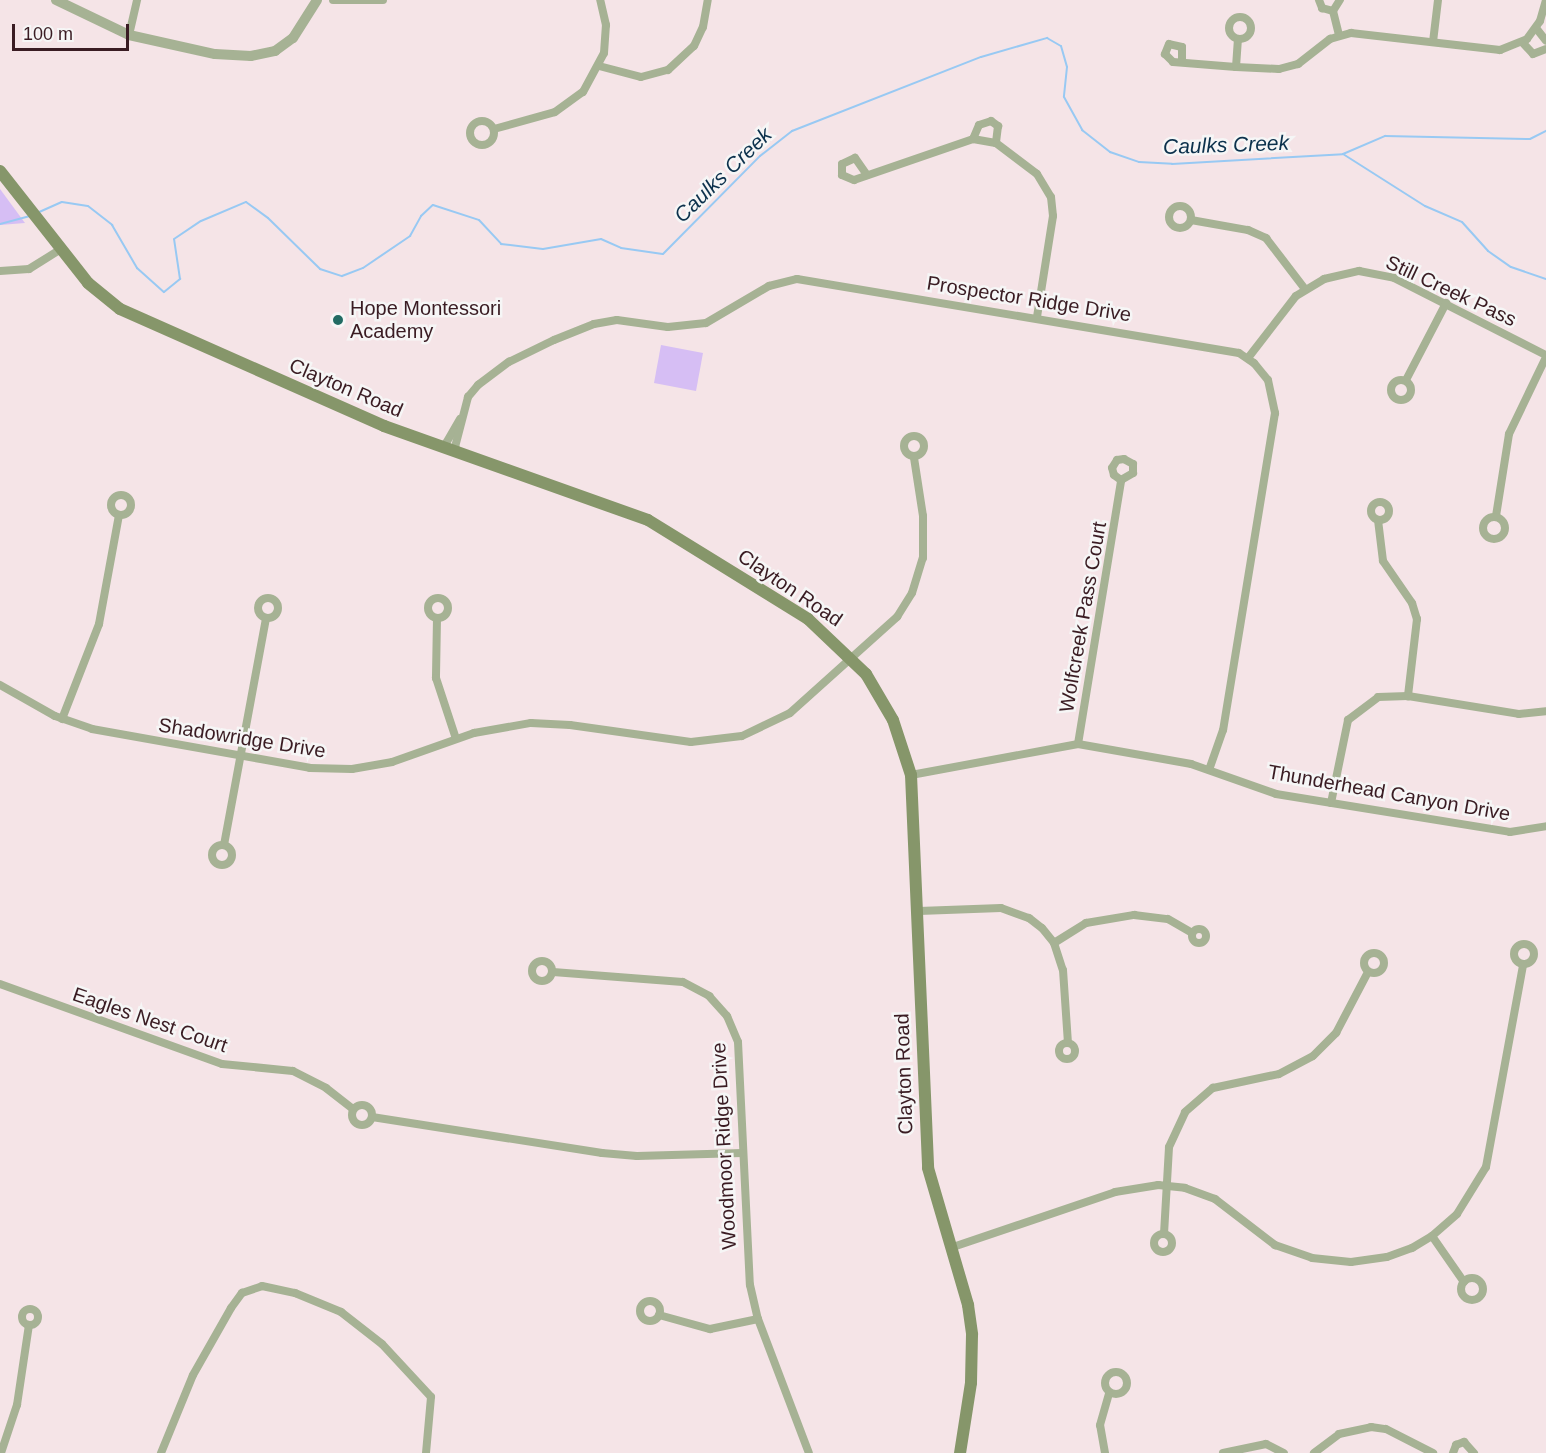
<!DOCTYPE html>
<html>
<head>
<meta charset="utf-8">
<style>
	body { margin:0 }
	#map { position:relative; width:1546px; height:1453px; overflow:hidden; background:#f5e4e7; font-family:Helvetica,sans-serif }
	div>[style] { position:absolute }
	[style*='--x'] { left:calc(var(--x)*1px); top:calc(var(--y)*1px); width:calc(var(--w)*1px); rotate:calc(var(--a)*1deg) }
	.green>* { inset:0; background:#d6bef4 }
	.stream>* { height:2px; margin:-1px; padding:0 1px; transform-origin:1px; border-radius:1px; background:#98c9f3 }
	.minor>* { height:8px; margin:-4px; padding:0 4px; transform-origin:4px; border-radius:4px; background:#a6b294 }
	.minor>.ring { margin:-4px; padding:0; box-sizing:content-box; background:none; border:8px solid #a6b294; border-radius:50% }
	.tertiary>* { height:10px; margin:-5px; padding:0 5px; transform-origin:5px; border-radius:5px; background:#a6b294 }
	.secondary>* { height:12px; margin:-6px; padding:0 6px; transform-origin:6px; border-radius:6px; background:#86966a }
	.dots>* { width:16px; height:16px; translate:-50% -50%; box-sizing:border-box; border:3px solid #f6f6f6; border-radius:50% }
	span { translate:-50% -50%; white-space:nowrap; text-align:center; line-height:1.15; -webkit-text-stroke:5px #f6f6f6; paint-order:stroke }
	.street-label { font-size:20px; color:#3a1c23 }
	.poi-label { font-size:20px; color:#3a1c23 }
	.left { translate:0 -50%; text-align:left }
	.water-label { font-size:21px; color:#0c314c; font-style:italic }
	.scale { position:absolute; left:12px; top:24px; width:117px; height:27px; box-sizing:border-box; border:3px solid #3a1c23; border-top:0; padding-left:8px; font-size:18px; line-height:21px; white-space:nowrap; color:#3a1c23; -webkit-text-stroke:4px #f6f6f6; paint-order:stroke }
</style>
</head>
<body>
<div id="map">
	<div class="green">
		<div style="clip-path:polygon(0 189px,25px 223px,0 225px)"></div>
		<div style="clip-path:polygon(661px 345px,703px 353px,696px 391px,654px 383px)"></div>
	</div>
	<div class="stream">
		<div style="--x:1343;--y:154;--w:97;--a:32.4"></div>
		<div style="--x:1425;--y:206;--w:40;--a:23.4"></div>
		<div style="--x:1462;--y:222;--w:39;--a:48"></div>
		<div style="--x:1488;--y:251;--w:28;--a:35"></div>
		<div style="--x:1511;--y:267;--w:37;--a:19"></div>
		<div style="--x:37;--y:213;--w:27;--a:-24"></div>
		<div style="--x:62;--y:202;--w:26;--a:9"></div>
		<div style="--x:88;--y:206;--w:31;--a:38"></div>
		<div style="--x:112;--y:225;--w:50;--a:59.8"></div>
		<div style="--x:137;--y:268;--w:36;--a:42"></div>
		<div style="--x:164;--y:292;--w:21;--a:-39"></div>
		<div style="--x:180;--y:279;--w:40;--a:-98.5"></div>
		<div style="--x:174;--y:239;--w:32;--a:-34"></div>
		<div style="--x:201;--y:221;--w:49;--a:-22.9"></div>
		<div style="--x:246;--y:202;--w:27;--a:36"></div>
		<div style="--x:268;--y:218;--w:73;--a:44.4"></div>
		<div style="--x:320;--y:269;--w:23;--a:18"></div>
		<div style="--x:342;--y:276;--w:22;--a:-21"></div>
		<div style="--x:363;--y:268;--w:57;--a:-34.2"></div>
		<div style="--x:410;--y:236;--w:23;--a:-61"></div>
		<div style="--x:421;--y:216;--w:16;--a:-43"></div>
		<div style="--x:433;--y:205;--w:48;--a:18.1"></div>
		<div style="--x:479;--y:220;--w:33;--a:47"></div>
		<div style="--x:501;--y:244;--w:42;--a:6.8"></div>
		<div style="--x:543;--y:249;--w:59;--a:-9.8"></div>
		<div style="--x:601;--y:239;--w:22;--a:24"></div>
		<div style="--x:621;--y:248;--w:42;--a:8.1"></div>
		<div style="--x:663;--y:254;--w:138;--a:-45.3"></div>
		<div style="--x:760;--y:156;--w:41;--a:-38"></div>
		<div style="--x:792;--y:131;--w:203;--a:-21.4"></div>
		<div style="--x:981;--y:57;--w:69;--a:-16.1"></div>
		<div style="--x:1047;--y:38;--w:16;--a:30"></div>
		<div style="--x:1061;--y:46;--w:22;--a:74"></div>
		<div style="--x:1067;--y:67;--w:30;--a:96"></div>
		<div style="--x:1064;--y:97;--w:38;--a:61"></div>
		<div style="--x:1082;--y:130;--w:36;--a:38"></div>
		<div style="--x:1110;--y:152;--w:31;--a:19"></div>
		<div style="--x:1139;--y:162;--w:33;--a:3"></div>
		<div style="--x:1172;--y:164;--w:171;--a:-3.3"></div>
		<div style="--x:1343;--y:154;--w:46;--a:-23.2"></div>
		<div style="--x:1385;--y:136;--w:145;--a:1.2"></div>
		<div style="--x:1530;--y:139;--w:18;--a:-27"></div>
		<div style="--x:0;--y:224;--w:30;--a:-15"></div>
	</div>
	<div class="minor">
		<div style="--x:333;--y:0;--w:50;--a:0"></div>
		<div style="--x:1319;--y:0;--w:9;--a:69"></div>
		<div style="--x:1322;--y:8;--w:11;--a:15"></div>
		<div style="--x:1333;--y:11;--w:25;--a:76"></div>
		<div style="--x:1333;--y:11;--w:13;--a:-58"></div>
		<div class="ring" style="left:1229px;top:17px;width:14px;height:14px"></div>
		<div style="--x:1536;--y:28;--w:16;--a:52"></div>
		<div style="--x:129;--y:35;--w:36;--a:-77"></div>
		<div style="--x:1433;--y:42;--w:42;--a:-83.2"></div>
		<div style="--x:1522;--y:42;--w:16;--a:47"></div>
		<div style="--x:1533;--y:54;--w:14;--a:-21"></div>
		<div style="--x:1182;--y:62;--w:15;--a:-90"></div>
		<div style="--x:1182;--y:47;--w:13;--a:-167"></div>
		<div style="--x:1169;--y:44;--w:11;--a:112"></div>
		<div style="--x:1165;--y:54;--w:11;--a:45"></div>
		<div style="--x:1173;--y:62;--w:63;--a:4.5"></div>
		<div style="--x:1236;--y:67;--w:43;--a:2.7"></div>
		<div style="--x:1279;--y:69;--w:20;--a:-15"></div>
		<div style="--x:1298;--y:64;--w:41;--a:-38"></div>
		<div style="--x:1330;--y:39;--w:22;--a:-16"></div>
		<div style="--x:1351;--y:33;--w:150;--a:6.5"></div>
		<div style="--x:1500;--y:50;--w:29;--a:-22"></div>
		<div style="--x:1527;--y:39;--w:22;--a:-54"></div>
		<div style="--x:1540;--y:21;--w:22;--a:-74"></div>
		<div style="--x:599;--y:66;--w:43;--a:14.7"></div>
		<div style="--x:641;--y:77;--w:28;--a:-15"></div>
		<div style="--x:668;--y:70;--w:35;--a:-43"></div>
		<div style="--x:694;--y:46;--w:21;--a:-65"></div>
		<div style="--x:703;--y:27;--w:27;--a:-80"></div>
		<div style="--x:1236;--y:67;--w:28;--a:-86"></div>
		<div class="ring" style="left:470px;top:121px;width:16px;height:16px"></div>
		<div style="--x:494;--y:129;--w:63;--a:-15.6"></div>
		<div style="--x:555;--y:112;--w:34;--a:-36"></div>
		<div style="--x:583;--y:92;--w:44;--a:-61.7"></div>
		<div style="--x:604;--y:53;--w:28;--a:-86"></div>
		<div style="--x:606;--y:25;--w:26;--a:-103"></div>
		<div style="--x:973;--y:139;--w:15;--a:-67"></div>
		<div style="--x:979;--y:125;--w:13;--a:-18"></div>
		<div style="--x:991;--y:121;--w:9;--a:36"></div>
		<div style="--x:998;--y:126;--w:17;--a:97"></div>
		<div style="--x:867;--y:175;--w:21;--a:-125"></div>
		<div style="--x:855;--y:158;--w:14;--a:155"></div>
		<div style="--x:842;--y:164;--w:11;--a:90"></div>
		<div style="--x:842;--y:175;--w:13;--a:23"></div>
		<div style="--x:854;--y:180;--w:126;--a:-19"></div>
		<div style="--x:973;--y:139;--w:23;--a:10"></div>
		<div style="--x:996;--y:143;--w:51;--a:37.1"></div>
		<div style="--x:1037;--y:174;--w:27;--a:59"></div>
		<div style="--x:1051;--y:197;--w:19;--a:84"></div>
		<div style="--x:1053;--y:216;--w:102;--a:99"></div>
		<div class="ring" style="left:1169px;top:206px;width:14px;height:14px"></div>
		<div style="--x:1191;--y:220;--w:58;--a:10"></div>
		<div style="--x:1248;--y:230;--w:20;--a:24"></div>
		<div style="--x:1266;--y:238;--w:64;--a:52.6"></div>
		<div style="--x:0;--y:271;--w:29;--a:-4"></div>
		<div style="--x:29;--y:269;--w:36;--a:-32"></div>
		<div style="--x:1248;--y:358;--w:78;--a:-52.3"></div>
		<div style="--x:1296;--y:296;--w:33;--a:-31"></div>
		<div style="--x:1324;--y:279;--w:36;--a:-13"></div>
		<div style="--x:1359;--y:271;--w:36;--a:11"></div>
		<div style="--x:1394;--y:278;--w:170;--a:26.9"></div>
		<div class="ring" style="left:1391px;top:380px;width:12px;height:12px"></div>
		<div style="--x:1406;--y:380;--w:87;--a:-62.5"></div>
		<div style="--x:460;--y:419;--w:28;--a:120"></div>
		<div style="--x:446;--y:443;--w:7;--a:74"></div>
		<div style="--x:448;--y:450;--w:8;--a:-23"></div>
		<div style="--x:455;--y:447;--w:52;--a:-75.4"></div>
		<div style="--x:468;--y:397;--w:16;--a:-50"></div>
		<div style="--x:478;--y:385;--w:39;--a:-37"></div>
		<div style="--x:509;--y:362;--w:50;--a:-26.1"></div>
		<div style="--x:554;--y:340;--w:43;--a:-21.8"></div>
		<div style="--x:594;--y:324;--w:23;--a:-10"></div>
		<div style="--x:617;--y:320;--w:51;--a:7.8"></div>
		<div style="--x:668;--y:327;--w:38;--a:-6"></div>
		<div style="--x:706;--y:323;--w:73;--a:-30.4"></div>
		<div style="--x:769;--y:286;--w:29;--a:-14"></div>
		<div style="--x:797;--y:279;--w:448;--a:9.5"></div>
		<div style="--x:1239;--y:353;--w:18;--a:34"></div>
		<div style="--x:1254;--y:363;--w:22;--a:51"></div>
		<div style="--x:1268;--y:380;--w:34;--a:78"></div>
		<div style="--x:1275;--y:413;--w:321;--a:99.3"></div>
		<div style="--x:1223;--y:730;--w:42;--a:109.3"></div>
		<div class="ring" style="left:904px;top:436px;width:12px;height:12px"></div>
		<div class="ring" style="left:111px;top:495px;width:12px;height:12px"></div>
		<div class="ring" style="left:1371px;top:502px;width:10px;height:10px"></div>
		<div style="--x:1496;--y:516;--w:83;--a:-81"></div>
		<div style="--x:1509;--y:434;--w:85;--a:-64.3"></div>
		<div class="ring" style="left:1483px;top:517px;width:14px;height:14px"></div>
		<div style="--x:1378;--y:520;--w:41;--a:83"></div>
		<div style="--x:1383;--y:561;--w:51;--a:55.4"></div>
		<div style="--x:1412;--y:603;--w:17;--a:73"></div>
		<div style="--x:1417;--y:619;--w:78;--a:96.7"></div>
		<div class="ring" style="left:258px;top:598px;width:12px;height:12px"></div>
		<div class="ring" style="left:428px;top:598px;width:12px;height:12px"></div>
		<div style="--x:437;--y:618;--w:60;--a:91"></div>
		<div style="--x:436;--y:678;--w:64;--a:71.8"></div>
		<div style="--x:0;--y:685;--w:63;--a:29.4"></div>
		<div style="--x:55;--y:716;--w:39;--a:19"></div>
		<div style="--x:92;--y:729;--w:221;--a:10.1"></div>
		<div style="--x:310;--y:768;--w:42;--a:1.4"></div>
		<div style="--x:352;--y:769;--w:41;--a:-9.9"></div>
		<div style="--x:392;--y:762;--w:87;--a:-19.5"></div>
		<div style="--x:474;--y:733;--w:58;--a:-10"></div>
		<div style="--x:531;--y:723;--w:39;--a:3"></div>
		<div style="--x:570;--y:725;--w:122;--a:8"></div>
		<div style="--x:691;--y:742;--w:51;--a:-6.7"></div>
		<div style="--x:742;--y:736;--w:53;--a:-25.6"></div>
		<div style="--x:790;--y:713;--w:144;--a:-41.9"></div>
		<div style="--x:897;--y:617;--w:28;--a:-58"></div>
		<div style="--x:912;--y:593;--w:37;--a:-73"></div>
		<div style="--x:923;--y:558;--w:42;--a:-90"></div>
		<div style="--x:923;--y:516;--w:59;--a:-98.8"></div>
		<div style="--x:62;--y:719;--w:102;--a:-68.7"></div>
		<div style="--x:99;--y:624;--w:111;--a:-79.6"></div>
		<div style="--x:1078;--y:744;--w:267;--a:-80.7"></div>
		<div style="--x:1121;--y:480;--w:14;--a:-30"></div>
		<div style="--x:1133;--y:473;--w:9;--a:-90"></div>
		<div style="--x:1133;--y:464;--w:10;--a:-151"></div>
		<div style="--x:1124;--y:459;--w:7;--a:172"></div>
		<div style="--x:1117;--y:460;--w:9;--a:122"></div>
		<div style="--x:1112;--y:468;--w:7;--a:74"></div>
		<div style="--x:1114;--y:475;--w:9;--a:36"></div>
		<div style="--x:911;--y:775;--w:170;--a:-10.5"></div>
		<div style="--x:1078;--y:744;--w:115;--a:10"></div>
		<div style="--x:1191;--y:764;--w:90;--a:19.4"></div>
		<div style="--x:1276;--y:794;--w:237;--a:9.2"></div>
		<div style="--x:1510;--y:832;--w:36;--a:-9"></div>
		<div style="--x:1331;--y:803;--w:85;--a:-78.4"></div>
		<div style="--x:1348;--y:720;--w:38;--a:-37"></div>
		<div style="--x:1378;--y:697;--w:30;--a:-2"></div>
		<div style="--x:1408;--y:696;--w:112;--a:9.2"></div>
		<div style="--x:1519;--y:714;--w:27;--a:-6"></div>
		<div class="ring" style="left:212px;top:845px;width:12px;height:12px"></div>
		<div style="--x:224;--y:845;--w:231;--a:-79.5"></div>
		<div style="--x:919;--y:911;--w:82;--a:-2.1"></div>
		<div style="--x:1001;--y:908;--w:30;--a:20"></div>
		<div style="--x:1029;--y:918;--w:16;--a:38"></div>
		<div style="--x:1042;--y:928;--w:19;--a:51"></div>
		<div style="--x:1054;--y:943;--w:28;--a:72"></div>
		<div style="--x:1063;--y:970;--w:73;--a:86.1"></div>
		<div class="ring" style="left:1192px;top:929px;width:6px;height:6px"></div>
		<div style="--x:1054;--y:943;--w:38;--a:-32"></div>
		<div style="--x:1086;--y:923;--w:49;--a:-9.5"></div>
		<div style="--x:1134;--y:915;--w:34;--a:7"></div>
		<div style="--x:1168;--y:919;--w:28;--a:30"></div>
		<div class="ring" style="left:1514px;top:944px;width:12px;height:12px"></div>
		<div class="ring" style="left:1364px;top:953px;width:12px;height:12px"></div>
		<div class="ring" style="left:532px;top:961px;width:12px;height:12px"></div>
		<div style="--x:553;--y:972;--w:130;--a:4.4"></div>
		<div style="--x:683;--y:982;--w:30;--a:28"></div>
		<div style="--x:709;--y:996;--w:27;--a:48"></div>
		<div style="--x:727;--y:1016;--w:28;--a:67"></div>
		<div style="--x:738;--y:1042;--w:243;--a:87.2"></div>
		<div style="--x:750;--y:1285;--w:35;--a:77"></div>
		<div style="--x:758;--y:1319;--w:143;--a:69.2"></div>
		<div style="--x:0;--y:984;--w:236;--a:19.8"></div>
		<div style="--x:222;--y:1064;--w:71;--a:5.6"></div>
		<div style="--x:293;--y:1071;--w:37;--a:27"></div>
		<div style="--x:326;--y:1088;--w:34;--a:38"></div>
		<div class="ring" style="left:1059px;top:1043px;width:8px;height:8px"></div>
		<div class="ring" style="left:352px;top:1105px;width:12px;height:12px"></div>
		<div style="--x:372;--y:1117;--w:233;--a:8.9"></div>
		<div style="--x:602;--y:1153;--w:35;--a:5"></div>
		<div style="--x:637;--y:1156;--w:105;--a:-1.6"></div>
		<div style="--x:1164;--y:1234;--w:87;--a:-86.7"></div>
		<div style="--x:1169;--y:1147;--w:38;--a:-65"></div>
		<div style="--x:1185;--y:1112;--w:37;--a:-41"></div>
		<div style="--x:1213;--y:1088;--w:67;--a:-12"></div>
		<div style="--x:1279;--y:1074;--w:38;--a:-28"></div>
		<div style="--x:1313;--y:1056;--w:33;--a:-45"></div>
		<div style="--x:1336;--y:1033;--w:69;--a:-62.3"></div>
		<div class="ring" style="left:1154px;top:1234px;width:10px;height:10px"></div>
		<div style="--x:1432;--y:1236;--w:56;--a:55.2"></div>
		<div style="--x:950;--y:1248;--w:174;--a:-18.7"></div>
		<div style="--x:1115;--y:1192;--w:44;--a:-9.2"></div>
		<div style="--x:1158;--y:1185;--w:27;--a:6"></div>
		<div style="--x:1185;--y:1188;--w:32;--a:20"></div>
		<div style="--x:1215;--y:1199;--w:76;--a:37.5"></div>
		<div style="--x:1275;--y:1245;--w:39;--a:19"></div>
		<div style="--x:1312;--y:1258;--w:39;--a:6"></div>
		<div style="--x:1351;--y:1262;--w:36;--a:-8"></div>
		<div style="--x:1387;--y:1257;--w:27;--a:-20"></div>
		<div style="--x:1412;--y:1248;--w:23;--a:-31"></div>
		<div style="--x:1432;--y:1236;--w:33;--a:-41"></div>
		<div style="--x:1457;--y:1214;--w:55;--a:-58.3"></div>
		<div style="--x:1486;--y:1167;--w:205;--a:-79.6"></div>
		<div class="ring" style="left:1461px;top:1278px;width:14px;height:14px"></div>
		<div class="ring" style="left:640px;top:1301px;width:12px;height:12px"></div>
		<div class="ring" style="left:22px;top:1309px;width:8px;height:8px"></div>
		<div style="--x:659;--y:1315;--w:53;--a:15.4"></div>
		<div style="--x:710;--y:1329;--w:49;--a:-11.8"></div>
		<div class="ring" style="left:1105px;top:1372px;width:14px;height:14px"></div>
		<div style="--x:1;--y:1453;--w:51;--a:-71.6"></div>
		<div style="--x:17;--y:1405;--w:81;--a:-81.5"></div>
		<div style="--x:161;--y:1453;--w:84;--a:-67.7"></div>
		<div style="--x:193;--y:1375;--w:77;--a:-60.4"></div>
		<div style="--x:231;--y:1308;--w:19;--a:-54"></div>
		<div style="--x:242;--y:1293;--w:21;--a:-19"></div>
		<div style="--x:262;--y:1286;--w:34;--a:12"></div>
		<div style="--x:295;--y:1293;--w:50;--a:22.4"></div>
		<div style="--x:341;--y:1312;--w:52;--a:38"></div>
		<div style="--x:382;--y:1344;--w:72;--a:47.2"></div>
		<div style="--x:431;--y:1397;--w:56;--a:95.1"></div>
		<div style="--x:1105;--y:1453;--w:28;--a:-100"></div>
		<div style="--x:1100;--y:1425;--w:32;--a:-74"></div>
		<div style="--x:1223;--y:1453;--w:44;--a:-11.8"></div>
		<div style="--x:1266;--y:1444;--w:20;--a:27"></div>
		<div style="--x:1314;--y:1453;--w:31;--a:-37"></div>
		<div style="--x:1339;--y:1434;--w:33;--a:-12"></div>
		<div style="--x:1371;--y:1427;--w:15;--a:8"></div>
		<div style="--x:1386;--y:1429;--w:53;--a:27.1"></div>
		<div style="--x:1453;--y:1453;--w:9;--a:-69"></div>
		<div style="--x:1456;--y:1445;--w:9;--a:-21"></div>
		<div style="--x:1464;--y:1442;--w:15;--a:48"></div>
	</div>
	<div class="tertiary">
		<div style="--x:56;--y:0;--w:81;--a:25.6"></div>
		<div style="--x:129;--y:35;--w:88;--a:12.5"></div>
		<div style="--x:215;--y:54;--w:36;--a:3"></div>
		<div style="--x:251;--y:56;--w:25;--a:-12"></div>
		<div style="--x:275;--y:51;--w:22;--a:-36"></div>
		<div style="--x:293;--y:38;--w:45;--a:-57.7"></div>
	</div>
	<div class="secondary">
		<div style="--x:0;--y:171;--w:142;--a:51.8"></div>
		<div style="--x:88;--y:283;--w:41;--a:39.1"></div>
		<div style="--x:120;--y:309;--w:289;--a:23.9"></div>
		<div style="--x:384;--y:426;--w:280;--a:19.6"></div>
		<div style="--x:648;--y:520;--w:188;--a:31.7"></div>
		<div style="--x:808;--y:619;--w:80;--a:43.5"></div>
		<div style="--x:866;--y:674;--w:53;--a:59.6"></div>
		<div style="--x:893;--y:720;--w:58;--a:71.9"></div>
		<div style="--x:911;--y:775;--w:393;--a:87.5"></div>
		<div style="--x:928;--y:1168;--w:143;--a:73.7"></div>
		<div style="--x:968;--y:1305;--w:30;--a:82"></div>
		<div style="--x:972;--y:1335;--w:48;--a:91.2"></div>
		<div style="--x:971;--y:1383;--w:71;--a:98.9"></div>
	</div>
	<div class="dots">
		<div style="left:338px;top:320px;background:#226b63"></div>
	</div>
	<div class="street-label">
		<span style="left:1451px;top:291px;rotate:25deg">Still Creek Pass</span>
		<span style="left:1029px;top:299px;rotate:9deg">Prospector Ridge Drive</span>
		<span style="left:346px;top:388px;rotate:23deg">Clayton Road</span>
		<span style="left:790px;top:588px;rotate:34deg">Clayton Road</span>
		<span style="left:1083px;top:617px;rotate:-80deg">Wolfcreek Pass Court</span>
		<span style="left:242px;top:738px;rotate:9deg">Shadowridge Drive</span>
		<span style="left:1389px;top:793px;rotate:10deg">Thunderhead Canyon Drive</span>
		<span style="left:150px;top:1020px;rotate:19deg">Eagles Nest Court</span>
		<span style="left:904px;top:1074px;rotate:-92deg">Clayton Road</span>
		<span style="left:724px;top:1146px;rotate:-93deg">Woodmoor Ridge Drive</span>
	</div>
	<div class="poi-label">
		<span class="left" style="left:350px;top:320px">Hope Montessori<br>Academy</span>
	</div>
	<div class="water-label">
		<span style="left:1226px;top:145px;rotate:-2deg">Caulks Creek</span>
		<span style="left:723px;top:175px;rotate:-44deg">Caulks Creek</span>
	</div>
	<div class="scale">100 m</div>
</div>
</body>
</html>
